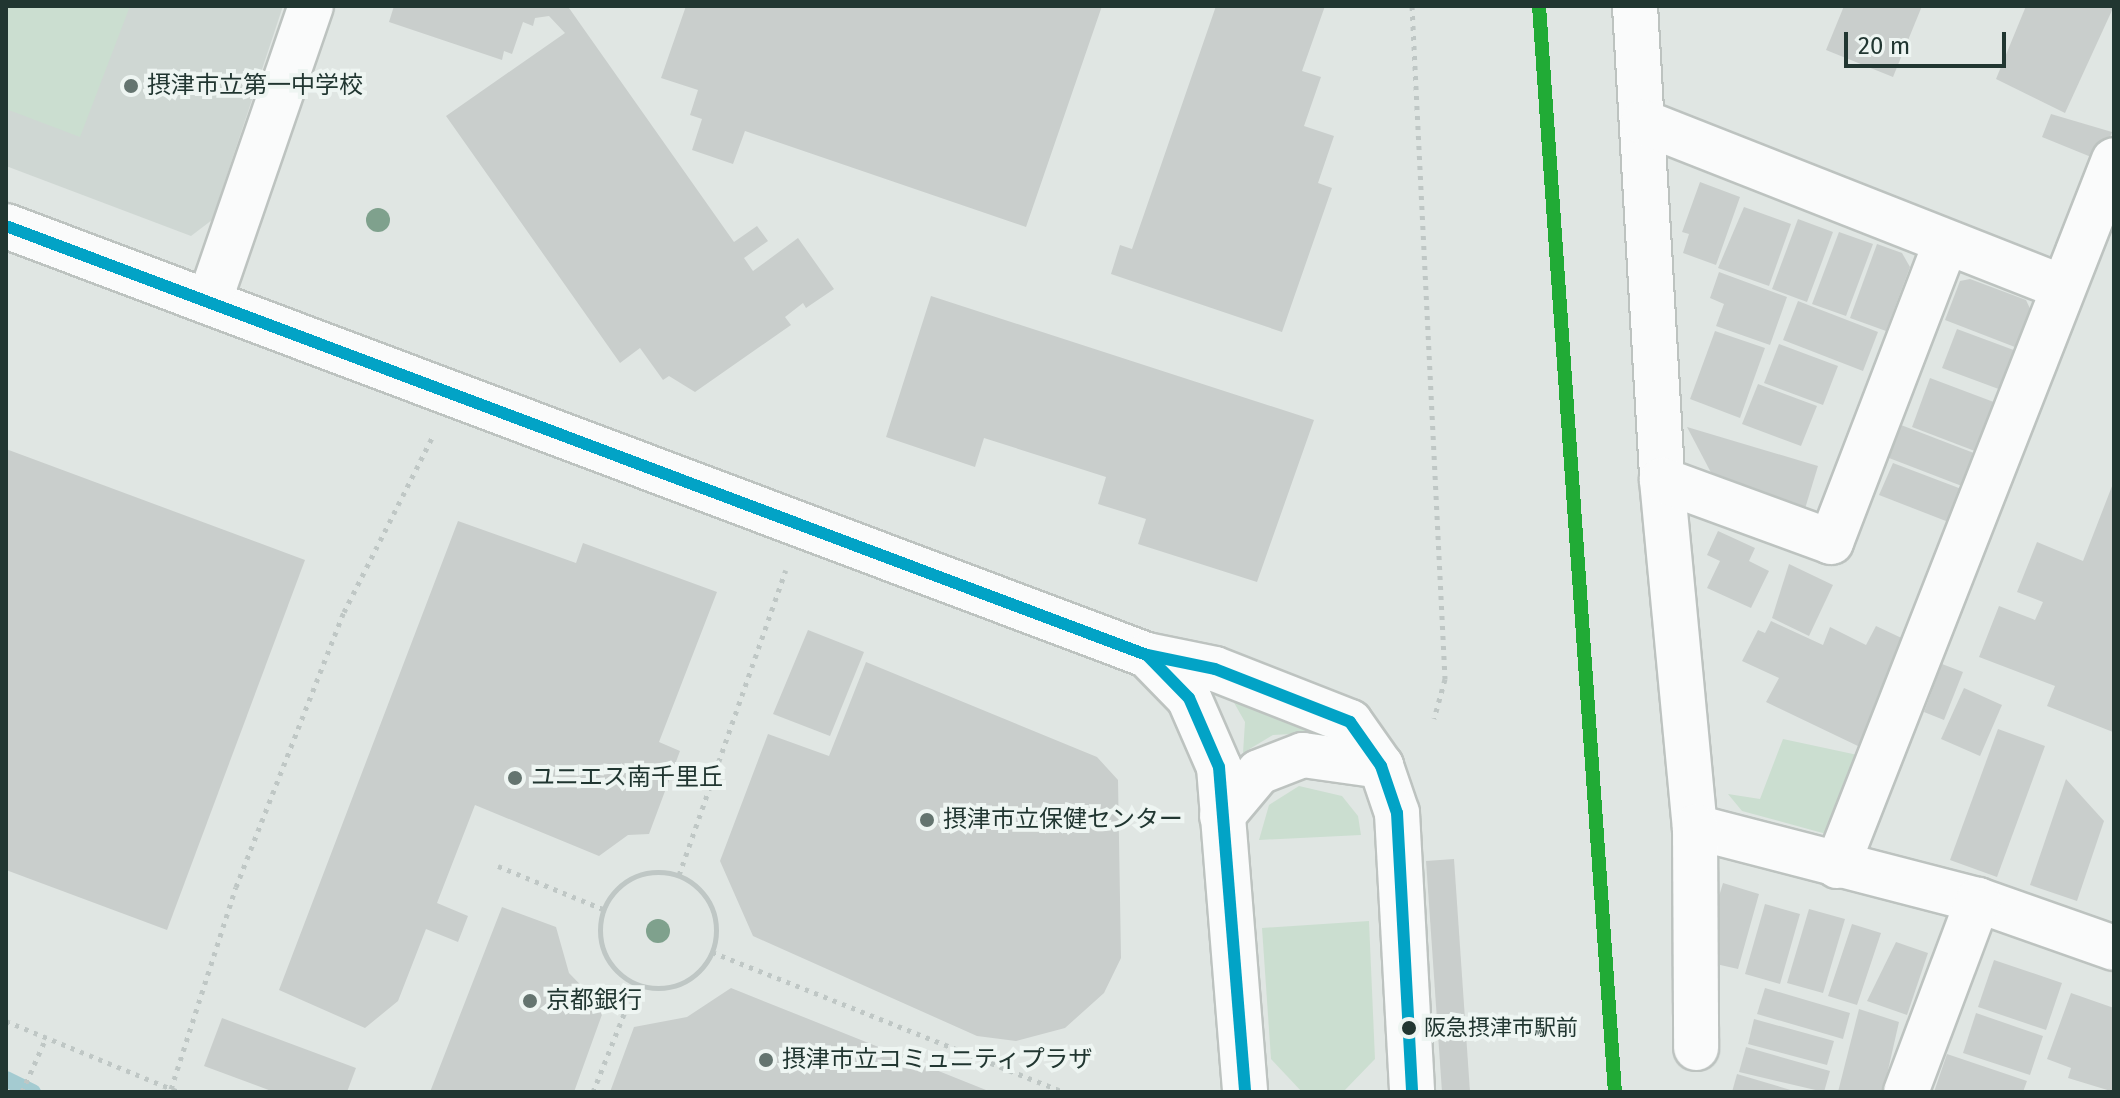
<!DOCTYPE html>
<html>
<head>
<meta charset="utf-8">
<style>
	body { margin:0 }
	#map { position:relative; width:2120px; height:1098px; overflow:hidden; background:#e0e6e3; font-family:"Fira Sans","Noto Sans JP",sans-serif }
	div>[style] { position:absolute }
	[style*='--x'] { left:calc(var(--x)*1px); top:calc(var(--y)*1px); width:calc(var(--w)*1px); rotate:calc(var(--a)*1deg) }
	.built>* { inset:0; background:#cfd7d3 }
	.green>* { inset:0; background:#cbded0 }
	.stream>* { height:16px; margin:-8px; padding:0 8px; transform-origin:8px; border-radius:8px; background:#a4cbd1 }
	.building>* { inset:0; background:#c9cecc }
	.path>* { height:5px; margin-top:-2.5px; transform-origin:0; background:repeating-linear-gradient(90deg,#bfc7c5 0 4px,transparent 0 10px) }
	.path>.ring { margin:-2.5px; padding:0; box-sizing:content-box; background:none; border:5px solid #bfc7c5; border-radius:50% }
	.roads { filter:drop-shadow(2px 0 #bdc3c0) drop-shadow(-2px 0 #bdc3c0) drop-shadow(0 2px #bdc3c0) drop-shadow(0 -2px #bdc3c0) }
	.minor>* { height:44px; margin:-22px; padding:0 22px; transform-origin:22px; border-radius:22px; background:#fafbfb }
	.bus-1>* { height:12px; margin:-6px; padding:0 6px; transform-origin:6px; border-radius:6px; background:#02a3c6 }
	.rail-1>* { height:14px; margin:-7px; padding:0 7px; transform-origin:7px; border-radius:7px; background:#21ab36 }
	.trees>* { width:24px; height:24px; margin:-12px; border-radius:50%; background:#7fa18d }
	.dots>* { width:22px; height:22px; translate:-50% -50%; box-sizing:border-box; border:4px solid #eef5f2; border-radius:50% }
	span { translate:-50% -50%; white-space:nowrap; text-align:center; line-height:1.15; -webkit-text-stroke:8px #eef5f2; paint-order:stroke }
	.bus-label { font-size:22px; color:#213631 }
	.left { translate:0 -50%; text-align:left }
	.poi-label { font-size:24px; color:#213631 }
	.frame { position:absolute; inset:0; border:8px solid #213631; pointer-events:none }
	.scale { position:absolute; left:1844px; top:32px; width:162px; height:36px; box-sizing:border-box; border:4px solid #213631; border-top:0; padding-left:10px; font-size:24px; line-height:28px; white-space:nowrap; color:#213631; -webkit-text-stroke:6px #eef5f2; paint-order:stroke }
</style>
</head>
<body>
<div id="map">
	<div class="built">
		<div style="clip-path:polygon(6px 6px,283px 6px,212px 220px,191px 236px,6px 166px)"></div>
	</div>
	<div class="green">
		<div style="clip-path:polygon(6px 6px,130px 6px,80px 137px,6px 109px)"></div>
		<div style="clip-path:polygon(1228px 692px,1300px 720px,1310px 733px,1273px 735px,1243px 753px,1245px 722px)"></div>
		<div style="clip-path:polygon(1783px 739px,1867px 757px,1830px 835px,1742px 811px,1728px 794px,1760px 799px)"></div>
		<div style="clip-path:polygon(1299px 786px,1342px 796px,1358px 816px,1361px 835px,1259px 840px,1269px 805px)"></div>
		<div style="clip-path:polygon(1369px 921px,1375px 1059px,1343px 1092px,1302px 1092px,1271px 1059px,1262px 928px)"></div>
	</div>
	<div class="stream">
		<div style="--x:6;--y:1079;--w:30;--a:26"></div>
	</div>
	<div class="building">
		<div style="clip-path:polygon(394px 6px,569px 8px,734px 242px,757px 226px,768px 241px,744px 258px,753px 271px,798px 238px,834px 289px,806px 308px,803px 303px,785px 317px,791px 325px,695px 392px,669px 376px,663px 380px,640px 348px,620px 363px,446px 116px,565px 33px,549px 16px,535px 18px,533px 26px,523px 22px,512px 54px,504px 51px,502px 60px,389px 22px)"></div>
		<div style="clip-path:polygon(686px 6px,1102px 6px,1026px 227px,745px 131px,733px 164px,692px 150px,702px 119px,690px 115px,698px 90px,661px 78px)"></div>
		<div style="clip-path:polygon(1216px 6px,1325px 6px,1302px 71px,1321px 77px,1304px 126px,1334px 136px,1318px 183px,1332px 188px,1282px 332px,1111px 274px,1120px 245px,1132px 249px)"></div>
		<div style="clip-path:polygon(1844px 6px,1922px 6px,1893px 77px,1826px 50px)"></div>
		<div style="clip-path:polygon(2026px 6px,2114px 6px,2065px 113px,1996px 79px)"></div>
		<div style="clip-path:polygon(2051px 114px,2112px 132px,2101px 161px,2042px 137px)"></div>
		<div style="clip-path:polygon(1700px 182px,1740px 197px,1716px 265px,1683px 253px,1689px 234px,1682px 232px)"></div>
		<div style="clip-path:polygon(1744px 207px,1791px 224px,1769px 286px,1718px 268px)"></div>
		<div style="clip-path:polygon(1798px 219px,1833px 232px,1807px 302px,1772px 289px)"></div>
		<div style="clip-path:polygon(1839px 232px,1873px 244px,1846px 316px,1812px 304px)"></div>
		<div style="clip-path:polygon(1877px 244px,1902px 253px,1910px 267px,1886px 331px,1850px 318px)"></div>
		<div style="clip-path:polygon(1719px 272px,1787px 297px,1770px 345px,1716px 326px,1724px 304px,1710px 298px)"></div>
		<div style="clip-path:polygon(1970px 279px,2026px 300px,2033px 315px,2020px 349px,1945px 320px,1960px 281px)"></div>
		<div style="clip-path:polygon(931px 296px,1314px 420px,1257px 582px,1138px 544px,1146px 519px,1098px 504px,1106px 477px,984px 438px,975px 467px,886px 437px)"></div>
		<div style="clip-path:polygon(1798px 301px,1878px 332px,1863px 371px,1783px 340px)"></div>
		<div style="clip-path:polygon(1957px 329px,2019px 352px,2004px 391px,1942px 368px)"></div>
		<div style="clip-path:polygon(1715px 331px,1765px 348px,1740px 418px,1690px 399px)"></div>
		<div style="clip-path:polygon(1779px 344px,1838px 366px,1823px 405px,1764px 383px)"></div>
		<div style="clip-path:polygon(1930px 378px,1999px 404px,1980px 453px,1912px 427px)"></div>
		<div style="clip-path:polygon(1758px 384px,1817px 406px,1801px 446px,1742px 424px)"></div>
		<div style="clip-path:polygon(1901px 425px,1979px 455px,1967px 488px,1889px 458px)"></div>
		<div style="clip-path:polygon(1687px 427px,1818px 466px,1804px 512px,1717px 484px)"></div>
		<div style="clip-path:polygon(6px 449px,305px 560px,167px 930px,6px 870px)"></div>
		<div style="clip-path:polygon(1893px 463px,1964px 490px,1951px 523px,1879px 495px)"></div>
		<div style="clip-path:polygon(2114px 481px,2114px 729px,2113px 732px,2047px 706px,2055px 686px,1979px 657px,1999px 606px,2035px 620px,2043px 602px,2017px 592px,2037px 542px,2083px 561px)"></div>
		<div style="clip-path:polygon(458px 521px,576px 563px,583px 543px,717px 592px,659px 742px,680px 751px,649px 834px,628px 835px,599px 856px,475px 805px,437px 903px,468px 916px,458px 942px,426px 929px,398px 1001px,365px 1028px,279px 990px)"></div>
		<div style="clip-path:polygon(1718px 531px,1755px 548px,1749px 561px,1769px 571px,1751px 608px,1707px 588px,1720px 561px,1707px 555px)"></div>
		<div style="clip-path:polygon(1789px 564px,1833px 585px,1809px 636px,1772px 618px)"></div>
		<div style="clip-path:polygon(1771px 621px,1823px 645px,1830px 627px,1866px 645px,1876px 626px,1908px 641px,1860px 747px,1766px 702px,1779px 678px,1742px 661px,1758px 630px,1765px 633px)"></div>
		<div style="clip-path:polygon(808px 630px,864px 652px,830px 736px,773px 714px)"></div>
		<div style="clip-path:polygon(866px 662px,1097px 757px,1118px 780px,1121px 958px,1104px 993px,1065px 1028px,1016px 1041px,977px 1036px,753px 936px,720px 861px,768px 734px,829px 756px)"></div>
		<div style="clip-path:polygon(1942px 664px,1963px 672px,1944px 720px,1924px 712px)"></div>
		<div style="clip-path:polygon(1964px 688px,2002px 705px,1980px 756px,1941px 739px)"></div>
		<div style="clip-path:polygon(1998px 729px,2045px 746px,1997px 877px,1950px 860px)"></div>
		<div style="clip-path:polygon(2066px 779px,2104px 821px,2077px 901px,2030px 885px)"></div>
		<div style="clip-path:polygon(1454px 859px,1470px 1092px,1442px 1092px,1426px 861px)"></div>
		<div style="clip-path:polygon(1723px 883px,1759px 894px,1738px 969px,1716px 964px,1719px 925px,1711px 923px)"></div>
		<div style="clip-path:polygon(1765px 904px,1800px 914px,1780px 984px,1745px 974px)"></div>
		<div style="clip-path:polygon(502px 907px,556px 927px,569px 973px,604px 1009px,574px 1092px,430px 1092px)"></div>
		<div style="clip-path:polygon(1809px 909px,1845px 919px,1823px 993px,1787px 983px)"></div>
		<div style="clip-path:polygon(1852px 924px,1881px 933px,1857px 1005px,1828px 996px)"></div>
		<div style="clip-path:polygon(1896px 942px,1928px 953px,1907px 1015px,1867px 1001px)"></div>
		<div style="clip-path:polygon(1994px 960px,2062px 983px,2046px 1030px,1978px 1007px)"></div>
		<div style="clip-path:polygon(731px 988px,991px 1092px,610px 1092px,634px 1027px,687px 1017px)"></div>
		<div style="clip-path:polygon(1765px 988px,1850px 1013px,1843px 1039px,1757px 1014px)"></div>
		<div style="clip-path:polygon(2071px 993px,2114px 1008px,2114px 1092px,2068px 1078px,2071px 1068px,2047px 1059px)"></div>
		<div style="clip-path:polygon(1859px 1009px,1899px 1022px,1883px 1092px,1838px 1092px)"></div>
		<div style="clip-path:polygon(1976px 1013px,2043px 1036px,2030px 1075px,1963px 1053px)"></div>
		<div style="clip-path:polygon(222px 1018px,356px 1068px,347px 1092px,274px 1092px,204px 1066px)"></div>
		<div style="clip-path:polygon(1754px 1019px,1834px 1041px,1827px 1065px,1748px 1044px)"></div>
		<div style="clip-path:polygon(1746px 1047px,1830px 1071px,1824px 1092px,1739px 1072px)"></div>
		<div style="clip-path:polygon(1947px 1054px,2027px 1081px,2023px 1092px,1934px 1092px)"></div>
		<div style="clip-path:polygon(1737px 1074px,1794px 1091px,1794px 1092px,1732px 1092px)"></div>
	</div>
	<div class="path">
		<div style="--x:1412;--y:6;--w:674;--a:87.19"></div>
		<div style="--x:1445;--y:679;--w:41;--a:105.4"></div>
		<div style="--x:498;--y:866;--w:113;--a:22.3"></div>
		<div class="ring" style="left:600px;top:872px;width:111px;height:111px"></div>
		<div style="--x:679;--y:875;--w:323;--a:-70.7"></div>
		<div style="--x:712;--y:952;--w:379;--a:21.7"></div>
		<div style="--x:6;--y:1021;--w:187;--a:22.3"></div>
		<div style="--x:171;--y:1089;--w:212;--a:-72.2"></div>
		<div style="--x:236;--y:887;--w:295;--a:-68.6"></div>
		<div style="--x:344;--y:612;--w:195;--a:-63.2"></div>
		<div style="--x:22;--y:1092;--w:59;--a:-66"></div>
		<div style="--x:593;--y:1092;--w:116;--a:-68.3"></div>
	</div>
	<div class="roads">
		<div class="minor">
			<div style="--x:1635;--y:6;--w:475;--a:86.7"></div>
			<div style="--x:1662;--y:480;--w:349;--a:84.6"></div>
			<div style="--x:1695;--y:827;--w:292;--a:14.5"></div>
			<div style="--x:1978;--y:900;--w:144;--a:19.4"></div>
			<div style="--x:1643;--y:122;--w:449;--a:21.5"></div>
			<div style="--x:6;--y:226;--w:1219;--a:20.61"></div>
			<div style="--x:1147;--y:655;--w:69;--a:11.6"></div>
			<div style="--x:1215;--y:669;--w:145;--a:21.4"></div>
			<div style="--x:1350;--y:722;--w:54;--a:54.8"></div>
			<div style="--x:1381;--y:766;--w:50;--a:71.2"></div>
			<div style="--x:1397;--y:813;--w:279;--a:86.9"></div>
			<div style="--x:209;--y:302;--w:313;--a:-71"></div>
			<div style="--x:1662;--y:480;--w:180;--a:20.1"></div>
			<div style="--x:1831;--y:542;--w:320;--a:-69"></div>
			<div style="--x:1147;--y:655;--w:60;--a:45.7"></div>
			<div style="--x:1189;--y:698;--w:75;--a:66.5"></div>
			<div style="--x:1219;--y:767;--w:326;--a:85.4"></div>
			<div style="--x:1222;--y:816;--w:57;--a:-49.9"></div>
			<div style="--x:1259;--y:772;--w:47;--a:-21.1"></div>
			<div style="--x:1303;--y:755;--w:79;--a:8"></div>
			<div style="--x:1695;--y:827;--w:221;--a:89.7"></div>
			<div style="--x:1837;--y:866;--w:758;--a:-68.58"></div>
			<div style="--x:1906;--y:1092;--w:205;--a:-69.4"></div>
		</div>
	</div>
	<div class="bus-1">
		<div style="--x:6;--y:226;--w:1219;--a:20.61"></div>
		<div style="--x:1147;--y:655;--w:69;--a:11.6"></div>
		<div style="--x:1215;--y:669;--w:145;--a:21.4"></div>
		<div style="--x:1350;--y:722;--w:54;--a:54.8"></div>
		<div style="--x:1381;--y:766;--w:50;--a:71.2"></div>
		<div style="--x:1397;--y:813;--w:279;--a:86.9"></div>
		<div style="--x:1147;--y:655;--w:60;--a:45.7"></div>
		<div style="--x:1189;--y:698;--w:75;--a:66.5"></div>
		<div style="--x:1219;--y:767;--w:326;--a:85.4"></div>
	</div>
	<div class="rail-1">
		<div style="--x:1539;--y:6;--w:1089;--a:86"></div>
	</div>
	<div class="trees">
		<div style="left:378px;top:220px"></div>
		<div style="left:658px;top:931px"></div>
	</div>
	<div class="dots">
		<div style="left:131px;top:86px;background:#64746f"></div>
		<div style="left:515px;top:778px;background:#64746f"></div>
		<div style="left:927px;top:820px;background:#64746f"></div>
		<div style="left:530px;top:1001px;background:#64746f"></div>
		<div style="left:1409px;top:1028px;background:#213631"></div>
		<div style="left:766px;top:1060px;background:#64746f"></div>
	</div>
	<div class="bus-label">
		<span class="left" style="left:1424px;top:1028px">阪急摂津市駅前</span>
	</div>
	<div class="poi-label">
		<span class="left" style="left:147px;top:86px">摂津市立第一中学校</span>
		<span class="left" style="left:531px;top:778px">ユニエス南千里丘</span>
		<span class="left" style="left:943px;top:820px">摂津市立保健センター</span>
		<span class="left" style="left:546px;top:1001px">京都銀行</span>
		<span class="left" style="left:782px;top:1060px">摂津市立コミュニティプラザ</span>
	</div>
	<div class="frame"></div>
	<div class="scale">20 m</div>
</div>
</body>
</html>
